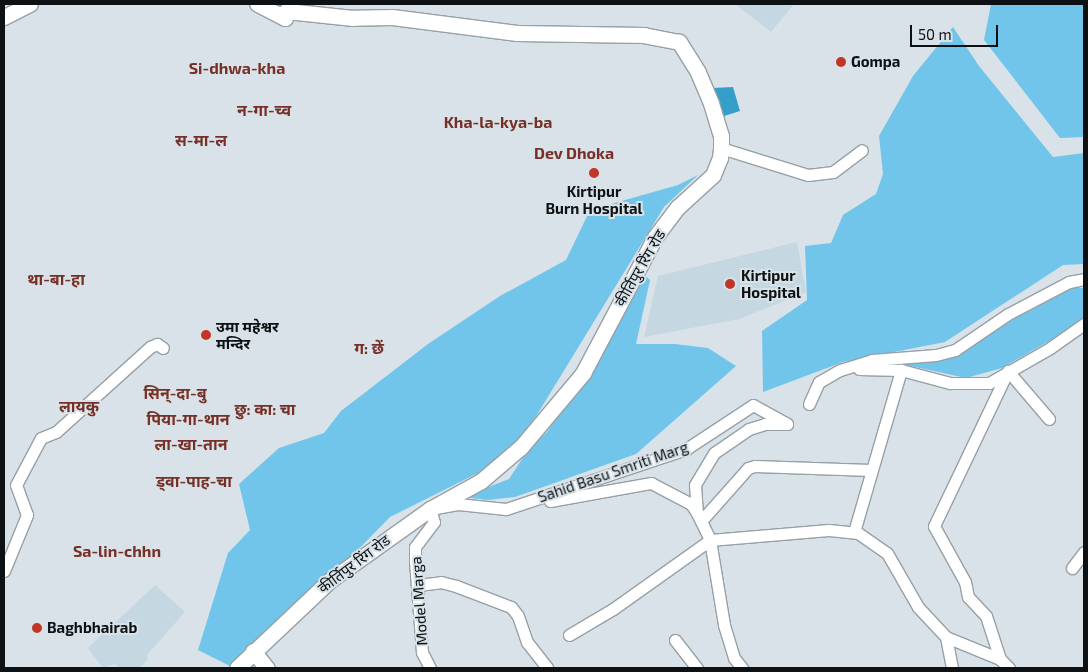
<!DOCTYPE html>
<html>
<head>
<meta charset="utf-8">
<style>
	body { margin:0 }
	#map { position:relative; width:1088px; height:672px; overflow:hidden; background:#d8e2e8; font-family:"Exo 2","Noto Sans Devanagari",sans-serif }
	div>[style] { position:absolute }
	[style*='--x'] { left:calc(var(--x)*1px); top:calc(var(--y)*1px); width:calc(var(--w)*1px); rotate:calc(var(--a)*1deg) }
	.built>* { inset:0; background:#c5d8e1 }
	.green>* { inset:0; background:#71c5ea }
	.water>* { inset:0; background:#349fc9 }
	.roads { filter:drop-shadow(1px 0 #96a0a5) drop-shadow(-1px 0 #96a0a5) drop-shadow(0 1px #96a0a5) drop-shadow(0 -1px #96a0a5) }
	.minor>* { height:11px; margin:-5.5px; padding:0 5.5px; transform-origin:5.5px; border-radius:5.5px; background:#fff }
	.tertiary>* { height:15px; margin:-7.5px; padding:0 7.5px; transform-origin:7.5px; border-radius:7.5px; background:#fff }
	.dots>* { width:14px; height:14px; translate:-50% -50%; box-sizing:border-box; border:2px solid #d8e2e8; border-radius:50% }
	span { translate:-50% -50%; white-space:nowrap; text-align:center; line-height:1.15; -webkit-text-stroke:4px #d8e2e8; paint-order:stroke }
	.poi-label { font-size:15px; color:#0d1113; font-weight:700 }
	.left { translate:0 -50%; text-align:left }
	.street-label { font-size:15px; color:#0d1113 }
	.neighbourhood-label { font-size:16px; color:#763027; font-weight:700 }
	.frame { position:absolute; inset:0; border:5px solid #0d1113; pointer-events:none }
	.scale { position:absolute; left:910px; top:25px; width:88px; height:22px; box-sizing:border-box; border:2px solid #0d1113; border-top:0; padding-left:6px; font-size:15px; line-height:18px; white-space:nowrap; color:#0d1113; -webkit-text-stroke:4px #d8e2e8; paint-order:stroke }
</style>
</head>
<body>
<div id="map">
	<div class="built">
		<div style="clip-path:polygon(735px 4px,794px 4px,771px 32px)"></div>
		<div style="clip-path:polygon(797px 242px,806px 292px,739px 319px,644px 337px,658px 276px)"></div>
		<div style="clip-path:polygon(155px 585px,185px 612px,147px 655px,148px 659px,140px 668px,120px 668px,115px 664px,103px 668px,88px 648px)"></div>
	</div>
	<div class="green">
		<div style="clip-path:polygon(991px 4px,1084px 4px,1084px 137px,1060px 138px,984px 40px)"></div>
		<div style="clip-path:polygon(953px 27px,979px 66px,1053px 157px,1084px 153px,1084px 264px,1063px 265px,945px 342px,843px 362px,763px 392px,762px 331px,807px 300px,805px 246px,831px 243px,843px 215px,876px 194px,883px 174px,879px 136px,913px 76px)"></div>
		<div style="clip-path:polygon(698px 175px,664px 207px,535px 418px,515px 442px,484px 470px,390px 517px,242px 668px,234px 668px,198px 650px,228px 553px,250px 530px,239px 484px,279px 448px,324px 433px,341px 411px,428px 344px,500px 296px,566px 260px,590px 210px,678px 185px)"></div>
		<div style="clip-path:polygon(645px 276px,650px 280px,636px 344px,675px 344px,708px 348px,736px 366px,636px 454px,515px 497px,488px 500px,463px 497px,509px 479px,528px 450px,547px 432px,598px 359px)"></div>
		<div style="clip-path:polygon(1073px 288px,1084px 288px,1084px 321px,1002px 368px,966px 378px,897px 363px,959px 348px)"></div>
	</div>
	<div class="water">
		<div style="clip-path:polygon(733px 87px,740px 111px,721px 117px,713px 88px)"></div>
	</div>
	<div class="roads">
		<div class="minor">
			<div style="--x:721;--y:148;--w:91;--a:17.2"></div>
			<div style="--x:808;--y:175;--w:25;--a:-7"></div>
			<div style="--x:833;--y:172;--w:36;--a:-37"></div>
			<div style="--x:859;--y:369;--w:42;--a:1.4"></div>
			<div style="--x:901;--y:370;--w:51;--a:14.9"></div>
			<div style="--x:950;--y:383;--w:39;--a:0"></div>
			<div style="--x:989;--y:383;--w:70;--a:-29.8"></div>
			<div style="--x:1050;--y:348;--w:42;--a:-35.2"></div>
			<div style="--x:1008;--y:371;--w:63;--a:49.5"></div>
			<div style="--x:809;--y:404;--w:24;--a:-66"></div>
			<div style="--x:819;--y:382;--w:24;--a:-30"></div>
			<div style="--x:840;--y:370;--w:34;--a:-17"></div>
			<div style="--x:872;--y:360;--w:64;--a:-4.5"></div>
			<div style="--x:936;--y:355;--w:20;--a:-15"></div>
			<div style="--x:955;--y:350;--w:64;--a:-34.2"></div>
			<div style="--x:1008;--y:314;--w:69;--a:-27.7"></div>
			<div style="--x:1069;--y:282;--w:15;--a:-11"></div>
			<div style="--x:550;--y:501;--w:103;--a:-10.1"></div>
			<div style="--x:651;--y:483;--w:45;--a:27.7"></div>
			<div style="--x:691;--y:504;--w:11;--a:56"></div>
			<div style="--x:701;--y:521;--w:71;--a:-48.4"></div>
			<div style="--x:748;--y:468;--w:7;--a:-16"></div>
			<div style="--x:755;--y:466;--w:116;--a:2"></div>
			<div style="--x:854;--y:532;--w:169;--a:-73.8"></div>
			<div style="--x:1072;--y:568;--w:20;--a:-53"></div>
			<div style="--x:4;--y:571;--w:61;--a:-67.7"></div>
			<div style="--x:27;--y:515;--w:32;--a:-110"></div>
			<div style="--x:16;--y:485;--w:53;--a:-62"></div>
			<div style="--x:41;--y:438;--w:16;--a:-22"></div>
			<div style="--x:56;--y:432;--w:127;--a:-42.1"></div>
			<div style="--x:150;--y:347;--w:8;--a:-23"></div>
			<div style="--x:157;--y:344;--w:7;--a:34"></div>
			<div style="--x:418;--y:585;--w:23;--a:-7"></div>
			<div style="--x:441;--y:582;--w:16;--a:15"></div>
			<div style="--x:456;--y:586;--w:59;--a:20.9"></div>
			<div style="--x:511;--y:607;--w:11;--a:52"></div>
			<div style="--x:518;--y:616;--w:28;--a:71"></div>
			<div style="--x:527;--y:642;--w:33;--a:52"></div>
			<div style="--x:569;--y:635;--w:51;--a:-30.6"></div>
			<div style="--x:613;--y:609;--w:119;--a:-35.4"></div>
			<div style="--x:710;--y:540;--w:86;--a:80.6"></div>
			<div style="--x:724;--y:625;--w:34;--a:73"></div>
			<div style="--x:734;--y:658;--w:13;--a:51"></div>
			<div style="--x:946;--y:637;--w:32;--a:79"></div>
			<div style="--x:675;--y:640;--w:36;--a:52"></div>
			<div style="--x:1000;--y:659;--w:45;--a:-108"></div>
			<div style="--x:986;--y:616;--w:26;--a:-133"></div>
			<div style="--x:968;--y:597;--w:15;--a:-101"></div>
			<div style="--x:965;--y:582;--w:64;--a:-119"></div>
			<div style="--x:934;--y:526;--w:172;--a:-64.5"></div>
			<div style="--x:430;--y:668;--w:18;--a:-117"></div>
			<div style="--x:422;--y:652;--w:92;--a:-94.4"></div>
			<div style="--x:415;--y:560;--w:13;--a:-90"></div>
			<div style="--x:415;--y:547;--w:31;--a:-53"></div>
			<div style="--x:434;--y:522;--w:14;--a:-107"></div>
			<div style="--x:430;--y:509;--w:28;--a:-10"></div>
			<div style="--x:458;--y:504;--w:48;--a:5.9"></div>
			<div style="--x:506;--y:509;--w:190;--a:-18.4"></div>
			<div style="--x:686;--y:449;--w:80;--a:-33.3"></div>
			<div style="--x:753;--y:405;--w:39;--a:29"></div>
			<div style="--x:787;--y:424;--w:22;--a:180"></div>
			<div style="--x:765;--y:424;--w:17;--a:163"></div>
			<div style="--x:749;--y:429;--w:42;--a:145.6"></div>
			<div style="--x:714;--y:453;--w:37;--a:121"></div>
			<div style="--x:695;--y:485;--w:28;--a:86"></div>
			<div style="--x:697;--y:513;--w:30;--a:64"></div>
			<div style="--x:710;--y:540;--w:119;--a:-4.8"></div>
			<div style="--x:829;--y:530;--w:29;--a:6"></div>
			<div style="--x:858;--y:533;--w:35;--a:35"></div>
			<div style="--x:887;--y:553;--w:62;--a:60.1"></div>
			<div style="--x:918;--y:607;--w:41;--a:47"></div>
			<div style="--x:946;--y:637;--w:58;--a:22.2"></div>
			<div style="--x:1000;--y:659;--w:13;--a:45"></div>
		</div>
		<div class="tertiary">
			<div style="--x:4;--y:17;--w:29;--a:-27"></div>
			<div style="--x:253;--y:651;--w:22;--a:51"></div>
			<div style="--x:237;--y:668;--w:127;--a:-43.4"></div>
			<div style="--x:329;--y:581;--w:124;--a:-35.5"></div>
			<div style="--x:430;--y:509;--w:58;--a:-28.8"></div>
			<div style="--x:481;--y:481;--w:52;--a:-40.4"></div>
			<div style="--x:521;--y:447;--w:97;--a:-50"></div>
			<div style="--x:583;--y:373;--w:154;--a:-62.1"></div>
			<div style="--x:655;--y:237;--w:38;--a:-53"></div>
			<div style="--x:678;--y:207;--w:47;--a:-42.4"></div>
			<div style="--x:713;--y:175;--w:18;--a:-68"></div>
			<div style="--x:720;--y:158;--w:10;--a:-84"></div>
			<div style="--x:721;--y:148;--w:12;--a:-90"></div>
			<div style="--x:721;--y:136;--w:34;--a:-107"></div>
			<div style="--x:711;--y:103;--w:34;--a:-113"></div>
			<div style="--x:698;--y:72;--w:36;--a:-122"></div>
			<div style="--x:679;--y:42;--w:36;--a:-169"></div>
			<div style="--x:644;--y:35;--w:127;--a:-179.1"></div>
			<div style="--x:517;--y:33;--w:126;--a:-172.7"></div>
			<div style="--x:392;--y:17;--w:39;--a:179"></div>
			<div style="--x:353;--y:18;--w:67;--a:-174"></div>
			<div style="--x:286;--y:11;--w:7;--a:98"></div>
			<div style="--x:285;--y:18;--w:31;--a:-153"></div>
		</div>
	</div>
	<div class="dots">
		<div style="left:841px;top:62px;background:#c23527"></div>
		<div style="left:594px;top:173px;background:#c23527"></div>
		<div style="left:730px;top:284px;background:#c23527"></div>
		<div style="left:206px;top:335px;background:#c23527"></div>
		<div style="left:37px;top:628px;background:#c23527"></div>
	</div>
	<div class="poi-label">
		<span class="left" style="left:851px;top:62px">Gompa</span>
		<span style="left:594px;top:200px">Kirtipur<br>Burn Hospital</span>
		<span class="left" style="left:741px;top:284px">Kirtipur<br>Hospital</span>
		<span class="left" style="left:216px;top:335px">उमा महेश्वर<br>मन्दिर</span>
		<span class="left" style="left:47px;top:628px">Baghbhairab</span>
	</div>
	<div class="street-label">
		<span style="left:640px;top:268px;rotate:-60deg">कीर्तिपुर रिंग रोड</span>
		<span style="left:613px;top:472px;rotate:-19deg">Sahid Basu Smriti Marg</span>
		<span style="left:354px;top:564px;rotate:-37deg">कीर्तिपुर रिंग रोड</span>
		<span style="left:419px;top:601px;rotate:-94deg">Model Marga</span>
	</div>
	<div class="neighbourhood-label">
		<span style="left:237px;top:68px">Si-dhwa-kha</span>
		<span style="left:264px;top:110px">न-गा-च्व</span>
		<span style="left:498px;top:122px">Kha-la-kya-ba</span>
		<span style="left:201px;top:140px">स-मा-ल</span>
		<span style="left:574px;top:153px">Dev Dhoka</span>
		<span style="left:56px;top:279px">था-बा-हा</span>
		<span style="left:369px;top:348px">ग: छें</span>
		<span style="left:175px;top:393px">सिन्-दा-बु</span>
		<span style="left:79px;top:406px">लायकु</span>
		<span style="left:265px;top:409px">छु: का: चा</span>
		<span style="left:188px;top:419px">पिया-गा-थान</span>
		<span style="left:191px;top:444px">ला-खा-तान</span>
		<span style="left:194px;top:481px">ड्वा-पाह-चा</span>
		<span style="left:117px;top:551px">Sa-lin-chhn</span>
	</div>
	<div class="frame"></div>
	<div class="scale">50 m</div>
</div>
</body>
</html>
